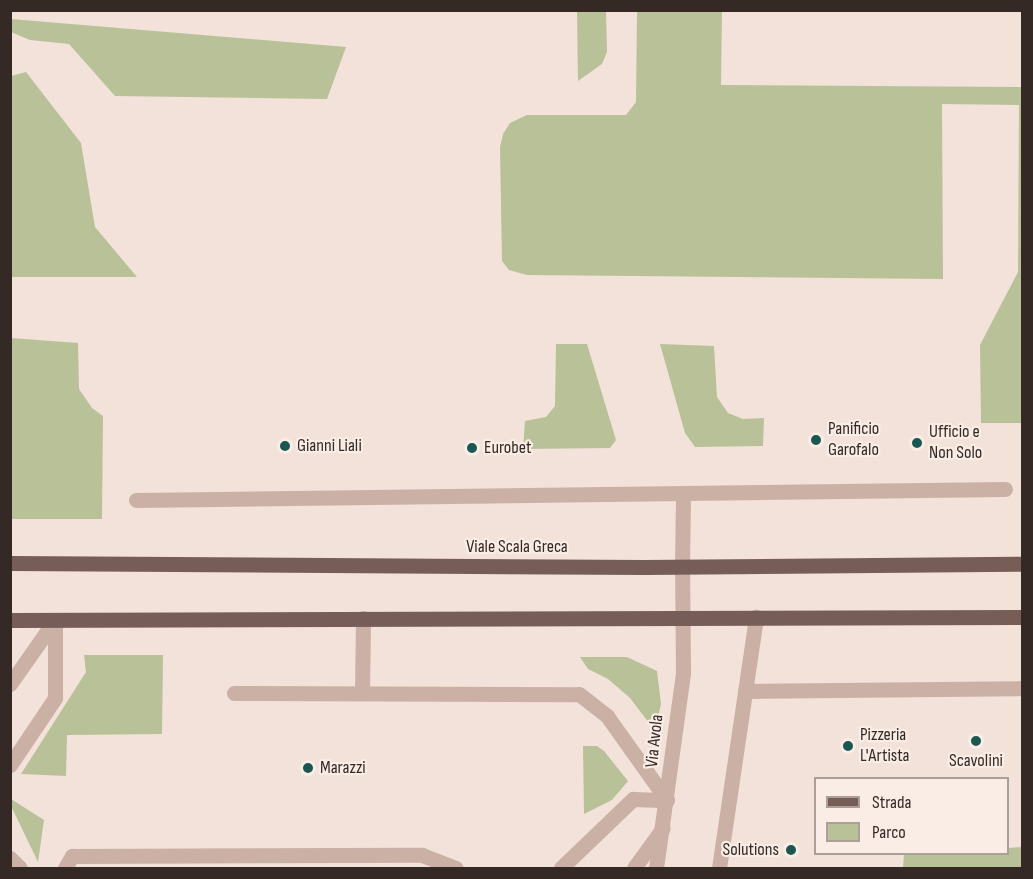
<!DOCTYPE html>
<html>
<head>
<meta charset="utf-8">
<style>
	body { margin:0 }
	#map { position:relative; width:1033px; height:879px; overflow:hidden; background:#f2e2d9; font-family:"Sofia Sans Condensed",sans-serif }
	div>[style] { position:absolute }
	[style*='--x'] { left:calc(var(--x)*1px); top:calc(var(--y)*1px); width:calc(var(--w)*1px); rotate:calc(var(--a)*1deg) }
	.green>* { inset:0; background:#b9c199 }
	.service>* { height:15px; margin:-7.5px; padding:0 7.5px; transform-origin:7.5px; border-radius:7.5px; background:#cab0a5 }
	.minor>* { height:15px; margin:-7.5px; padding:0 7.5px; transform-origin:7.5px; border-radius:7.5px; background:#cab0a5 }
	.tertiary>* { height:15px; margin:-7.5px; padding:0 7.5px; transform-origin:7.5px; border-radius:7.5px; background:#cab0a5 }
	.primary>* { height:15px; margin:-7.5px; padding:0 7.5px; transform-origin:7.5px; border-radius:7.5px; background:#775d57 }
	.dots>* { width:16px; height:16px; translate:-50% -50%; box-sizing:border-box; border:3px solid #f9ede5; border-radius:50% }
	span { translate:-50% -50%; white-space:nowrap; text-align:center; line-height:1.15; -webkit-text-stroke:4.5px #f9ede5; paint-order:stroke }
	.poi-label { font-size:18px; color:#352926 }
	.left { translate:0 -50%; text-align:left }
	.right { translate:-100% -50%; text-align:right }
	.street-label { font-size:18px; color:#352926 }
	.frame { position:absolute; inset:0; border:12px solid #352926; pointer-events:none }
	.legend { position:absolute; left:814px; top:777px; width:195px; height:78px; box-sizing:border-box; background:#f9ede5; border:2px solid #ab9f99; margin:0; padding:8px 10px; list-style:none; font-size:18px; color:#352926 }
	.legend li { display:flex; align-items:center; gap:12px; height:30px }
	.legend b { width:30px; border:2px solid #ab9f99 }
</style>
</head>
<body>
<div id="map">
	<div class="green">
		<div style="clip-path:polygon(577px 11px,606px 11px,607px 52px,602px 64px,578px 81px)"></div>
		<div style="clip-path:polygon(637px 11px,722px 11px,721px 85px,1022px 87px,1022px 423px,981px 423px,980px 345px,1018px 272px,1019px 105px,942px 104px,943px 279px,527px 275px,509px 270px,502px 261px,500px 147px,503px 134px,510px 123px,527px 115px,626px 115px,636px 102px)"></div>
		<div style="clip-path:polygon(10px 19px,11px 19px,346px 47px,327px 99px,115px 96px,69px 44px,30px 40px,11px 32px)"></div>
		<div style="clip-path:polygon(26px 72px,81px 143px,95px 227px,137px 277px,11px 277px,11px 76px)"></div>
		<div style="clip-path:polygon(11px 338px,78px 343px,79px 389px,92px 408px,103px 416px,102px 519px,11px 519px)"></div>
		<div style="clip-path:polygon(556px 344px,587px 344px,616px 440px,610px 448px,523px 449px,525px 421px,546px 417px,555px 406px)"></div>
		<div style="clip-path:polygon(660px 344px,714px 346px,717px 397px,728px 413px,743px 419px,764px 418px,763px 446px,695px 447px,685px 433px)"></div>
		<div style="clip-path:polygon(84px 655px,163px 655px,162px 734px,67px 735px,66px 776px,21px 774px,86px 672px)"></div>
		<div style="clip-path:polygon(580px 657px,627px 657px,657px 671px,661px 704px,655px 731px,630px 698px,608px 679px,588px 669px)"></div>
		<div style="clip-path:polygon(583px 746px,597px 746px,604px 751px,628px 781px,612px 800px,584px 814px)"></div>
		<div style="clip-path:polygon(11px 799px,44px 820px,38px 862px,11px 806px)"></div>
		<div style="clip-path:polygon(1022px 847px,1022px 868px,903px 868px,904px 854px,1008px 854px,1008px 848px)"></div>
	</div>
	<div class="service">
		<div style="--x:136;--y:500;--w:869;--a:-0.73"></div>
		<div style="--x:682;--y:567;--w:74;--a:-89.2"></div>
		<div style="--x:745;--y:691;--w:277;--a:-0.6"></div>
		<div style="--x:234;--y:693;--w:345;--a:0.2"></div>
		<div style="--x:579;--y:694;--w:36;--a:38"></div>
		<div style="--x:607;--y:716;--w:103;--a:54.5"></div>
		<div style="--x:362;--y:693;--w:75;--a:-89.2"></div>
		<div style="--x:10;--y:765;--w:81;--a:-56.1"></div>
		<div style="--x:55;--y:698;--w:78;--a:-90"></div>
		<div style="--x:10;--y:858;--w:14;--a:45"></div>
		<div style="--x:65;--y:868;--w:14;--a:-60"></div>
		<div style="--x:72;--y:856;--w:350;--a:-0.2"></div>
		<div style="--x:422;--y:855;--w:36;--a:21"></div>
		<div style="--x:561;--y:868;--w:100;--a:-43.8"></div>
		<div style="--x:633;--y:799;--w:34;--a:2"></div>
		<div style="--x:634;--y:868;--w:49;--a:-54.1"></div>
		<div style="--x:719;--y:868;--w:254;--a:-81.6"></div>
	</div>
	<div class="minor">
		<div style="--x:10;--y:684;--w:78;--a:-54.9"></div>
	</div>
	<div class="tertiary">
		<div style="--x:656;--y:868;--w:197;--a:-82.1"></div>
		<div style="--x:683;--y:673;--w:106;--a:-90.5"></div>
	</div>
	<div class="primary">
		<div style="--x:10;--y:563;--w:634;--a:0.36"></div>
		<div style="--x:644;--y:567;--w:378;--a:-0.5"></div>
		<div style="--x:10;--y:620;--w:1012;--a:-0.17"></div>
	</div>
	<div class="dots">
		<div style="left:816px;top:440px;background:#1b5752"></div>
		<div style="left:917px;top:443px;background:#1b5752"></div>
		<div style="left:285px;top:446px;background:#1b5752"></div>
		<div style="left:472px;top:448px;background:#1b5752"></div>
		<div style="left:976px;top:741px;background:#1b5752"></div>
		<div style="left:848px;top:746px;background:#1b5752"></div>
		<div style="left:308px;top:768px;background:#1b5752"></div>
		<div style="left:791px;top:850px;background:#1b5752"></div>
	</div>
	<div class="poi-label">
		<span class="left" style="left:828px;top:440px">Panificio<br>Garofalo</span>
		<span class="left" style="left:929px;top:443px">Ufficio e<br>Non Solo</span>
		<span class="left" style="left:297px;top:446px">Gianni Liali</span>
		<span class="left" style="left:484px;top:448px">Eurobet</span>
		<span class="left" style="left:860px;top:746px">Pizzeria<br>L'Artista</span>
		<span style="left:976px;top:761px">Scavolini</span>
		<span class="left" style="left:320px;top:768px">Marazzi</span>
		<span class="right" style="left:779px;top:850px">Solutions</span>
	</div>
	<div class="street-label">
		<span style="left:517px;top:547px">Viale Scala Greca</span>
		<span style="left:655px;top:741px;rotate:-84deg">Via Avola</span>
	</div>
	<div class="frame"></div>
	<ul class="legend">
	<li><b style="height:8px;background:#775d57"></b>Strada</li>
	<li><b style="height:16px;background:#b9c199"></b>Parco</li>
	</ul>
</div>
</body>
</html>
